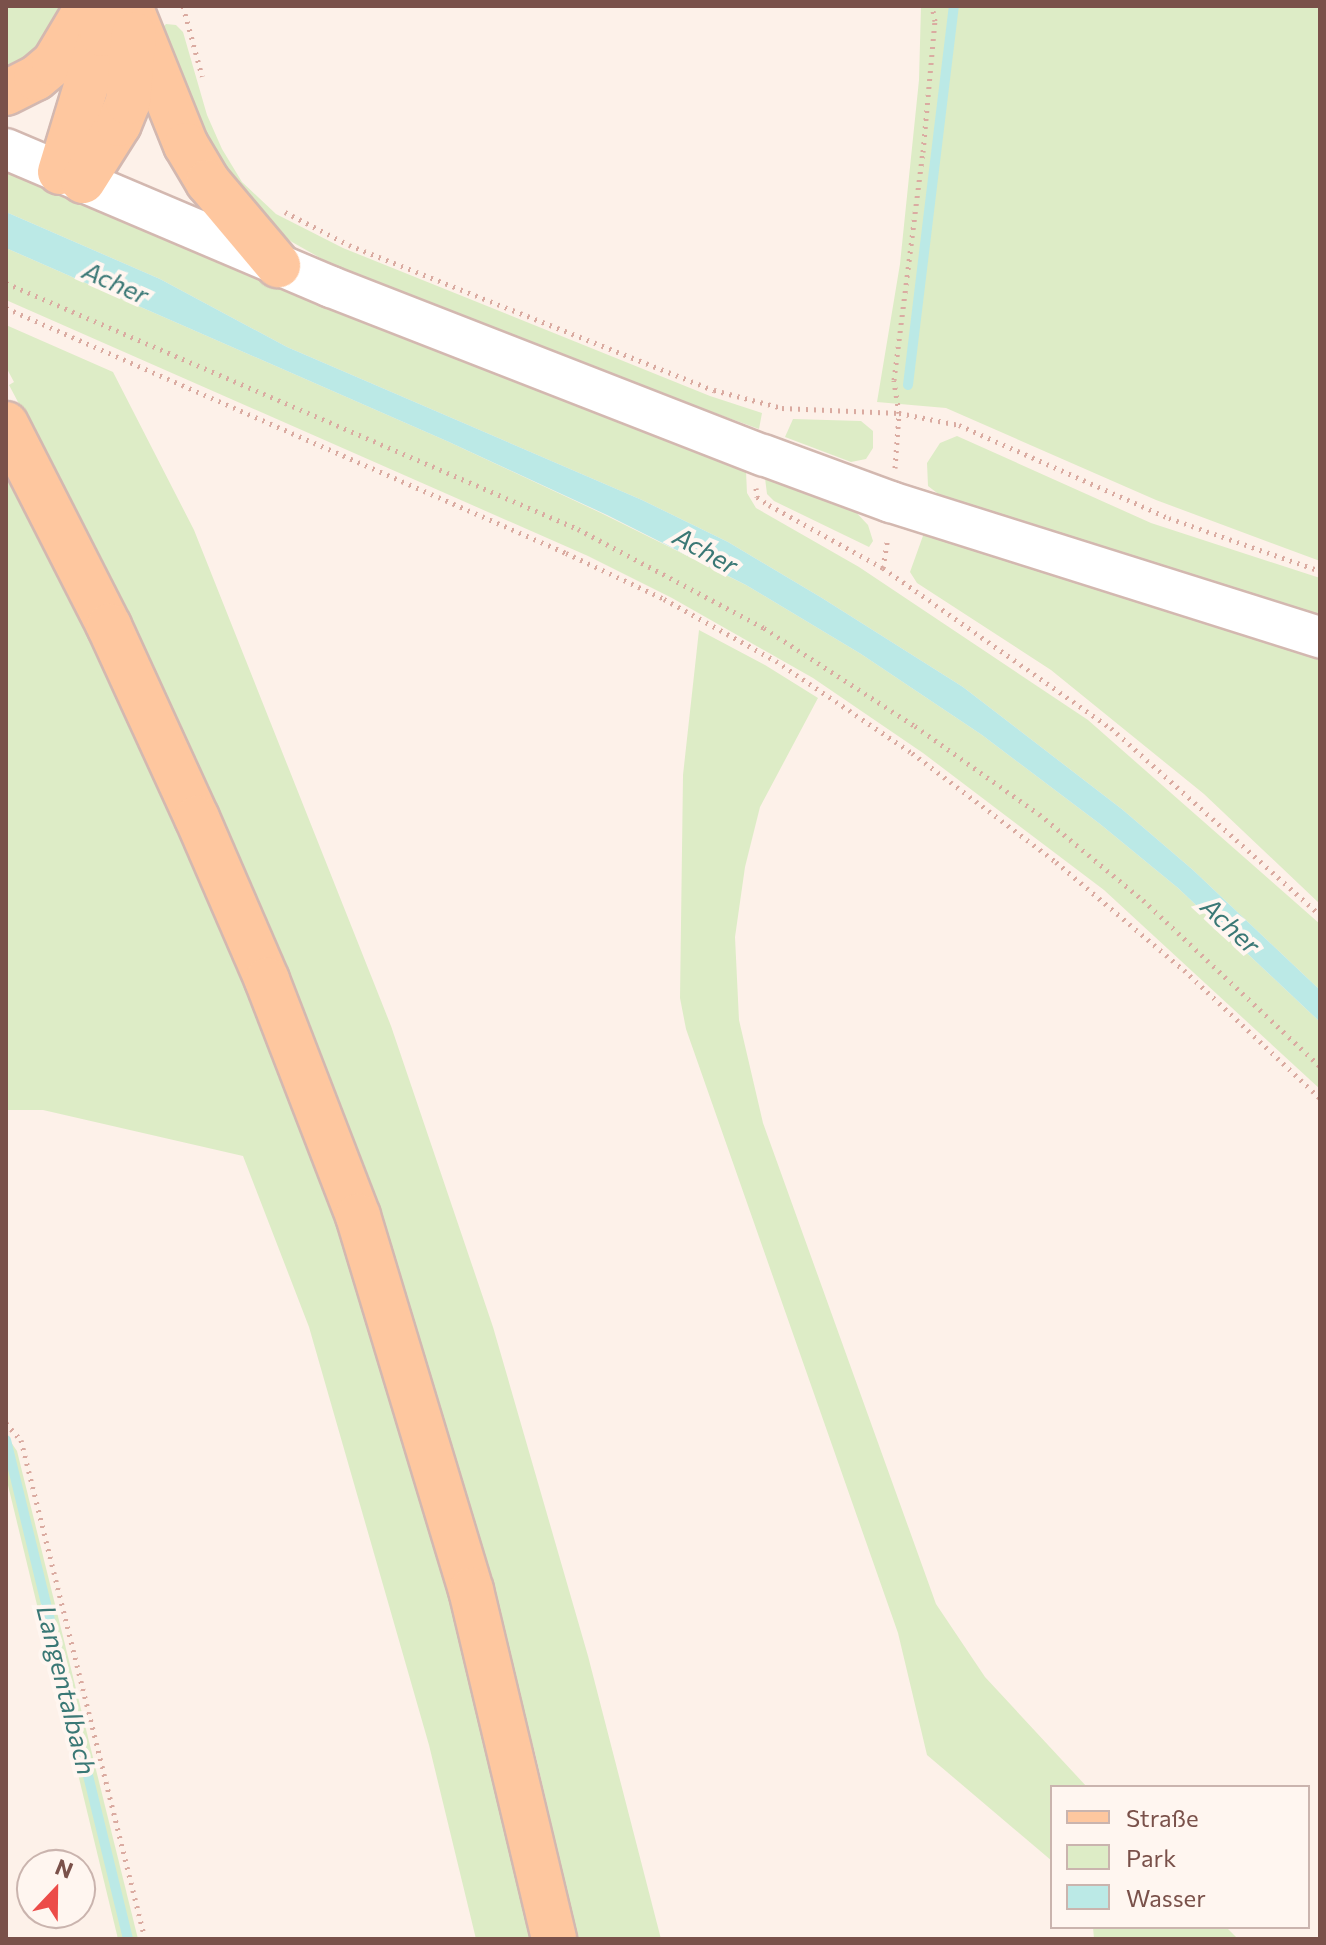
<!DOCTYPE html>
<html>
<head>
<meta charset="utf-8">
<style>
	body { margin:0 }
	#map { position:relative; width:1326px; height:1945px; overflow:hidden; background:#fdf1e9; font-family:Commissioner,sans-serif }
	div>[style] { position:absolute }
	[style*='--x'] { left:calc(var(--x)*1px); top:calc(var(--y)*1px); width:calc(var(--w)*1px); rotate:calc(var(--a)*1deg) }
	.green>* { inset:0; background:#ddecc6 }
	.water>* { inset:0; background:#bbe9e6 }
	.stream>* { height:10px; margin:-5px; padding:0 5px; transform-origin:5px; border-radius:5px; background:#bbe9e6 }
	.path>* { height:5px; margin-top:-2.5px; transform-origin:0; background:repeating-linear-gradient(90deg,#daaba1 0 2px,transparent 0 8px) }
	.roads { filter:drop-shadow(2px 0 #d3b8b0) drop-shadow(-2px 0 #d3b8b0) drop-shadow(0 2px #d3b8b0) drop-shadow(0 -2px #d3b8b0) }
	.minor>* { height:40px; margin:-20px; padding:0 20px; transform-origin:20px; border-radius:20px; background:#fff }
	.major>* { height:44px; margin:-22px; padding:0 22px; transform-origin:22px; border-radius:22px; background:#fec79f }
	span { translate:-50% -50%; white-space:nowrap; text-align:center; line-height:1.15; -webkit-text-stroke:8px #fff6f0; paint-order:stroke }
	.water-label { font-size:26px; color:#3a7875; font-style:italic }
	.frame { position:absolute; inset:0; border:8px solid #7a514a; pointer-events:none }
	.legend { position:absolute; left:1050px; top:1785px; width:260px; height:144px; box-sizing:border-box; background:#fff6f0; border:2px solid #cab4ae; margin:0; padding:10px 14px; list-style:none; font-size:24px; color:#7a514a }
	.legend li { display:flex; align-items:center; gap:16px; height:40px }
	.legend b { width:40px; border:2px solid #cab4ae }
	.north { position:absolute; left:16px; top:1849px; width:80px; height:80px; box-sizing:border-box; background:#fff6f0; border:2px solid #cab4ae; border-radius:50%; rotate:22deg; font-size:22px; font-weight:700; line-height:32px; text-align:center; color:#7a514a }
	.north::after { content:''; display:block; margin:auto; width:28px; height:36px; background:#ec4c49; clip-path:polygon(50% 0,100% 100%,50% 72%,0 100%) }
</style>
</head>
<body>
<div id="map">
	<div class="green">
		<div style="clip-path:polygon(6px 6px,72px 6px,55px 39px,6px 76px)"></div>
		<div style="clip-path:polygon(921px 6px,1320px 6px,1320px 561px,1156px 500px,946px 408px,877px 402px,900px 264px,919px 80px)"></div>
		<div style="clip-path:polygon(166px 24px,176px 25px,183px 32px,207px 115px,222px 149px,242px 182px,276px 214px,343px 248px,710px 396px,762px 413px,759px 429px,491px 332px,338px 268px,292px 242px,271px 227px,207px 150px,160px 30px)"></div>
		<div style="clip-path:polygon(6px 165px,325px 300px,746px 471px,747px 493px,756px 508px,859px 567px,1088px 720px,1320px 924px,1320px 990px,1193px 870px,1123px 810px,963px 687px,822px 598px,728px 542px,642px 500px,287px 347px,160px 279px,6px 212px)"></div>
		<div style="clip-path:polygon(6px 248px,449px 442px,601px 513px,746px 585px,861px 654px,982px 735px,1100px 824px,1178px 888px,1320px 1022px,1320px 1089px,1104px 890px,923px 753px,813px 678px,672px 598px,588px 556px,6px 300px)"></div>
		<div style="clip-path:polygon(6px 325px,113px 372px,194px 530px,391px 1026px,493px 1327px,588px 1656px,661px 1939px,578px 1939px,535px 1753px,455px 1458px,393px 1261px,46px 455px,9px 385px,14px 382px,6px 367px)"></div>
		<div style="clip-path:polygon(793px 419px,861px 421px,873px 431px,873px 448px,866px 459px,851px 462px,785px 437px)"></div>
		<div style="clip-path:polygon(957px 436px,1151px 523px,1320px 578px,1320px 619px,941px 496px,928px 486px,927px 463px,940px 443px)"></div>
		<div style="clip-path:polygon(6px 466px,100px 653px,212px 903px,262px 1023px,363px 1297px,417px 1470px,538px 1939px,476px 1939px,429px 1745px,309px 1327px,243px 1156px,43px 1110px,6px 1110px)"></div>
		<div style="clip-path:polygon(765px 478px,852px 508px,868px 525px,873px 541px,869px 547px,774px 501px,767px 494px)"></div>
		<div style="clip-path:polygon(924px 533px,1320px 655px,1320px 904px,1204px 794px,1051px 670px,917px 583px,910px 572px)"></div>
		<div style="clip-path:polygon(699px 630px,765px 665px,818px 698px,760px 807px,745px 867px,735px 937px,739px 1020px,763px 1123px,936px 1604px,985px 1677px,1087px 1787px,1052px 1787px,1052px 1861px,927px 1755px,898px 1633px,686px 1029px,680px 998px,683px 775px)"></div>
		<div style="clip-path:polygon(6px 1435px,17px 1451px,138px 1939px,118px 1939px,6px 1477px)"></div>
		<div style="clip-path:polygon(1093px 1927px,1226px 1927px,1238px 1939px,1094px 1939px)"></div>
	</div>
	<div class="water">
		<div style="clip-path:polygon(6px 212px,160px 279px,287px 347px,642px 500px,728px 542px,822px 598px,963px 687px,1123px 810px,1193px 870px,1320px 990px,1320px 1022px,1178px 888px,1100px 824px,982px 735px,861px 654px,746px 585px,607px 515px,449px 442px,6px 248px)"></div>
	</div>
	<div class="stream">
		<div style="--x:908;--y:385;--w:382;--a:-83.1"></div>
		<div style="--x:6;--y:1440;--w:514;--a:76.26"></div>
	</div>
	<div class="path">
		<div style="--x:183;--y:6;--w:73;--a:74.8"></div>
		<div style="--x:285;--y:212;--w:72;--a:27.3"></div>
		<div style="--x:349;--y:245;--w:393;--a:21.7"></div>
		<div style="--x:714;--y:390;--w:70;--a:14.8"></div>
		<div style="--x:782;--y:408;--w:117;--a:2.4"></div>
		<div style="--x:899;--y:413;--w:61;--a:11.3"></div>
		<div style="--x:959;--y:425;--w:230;--a:23.9"></div>
		<div style="--x:1169;--y:518;--w:160;--a:19.3"></div>
		<div style="--x:6;--y:283;--w:623;--a:23.27"></div>
		<div style="--x:578;--y:529;--w:211;--a:28"></div>
		<div style="--x:764;--y:628;--w:180;--a:33"></div>
		<div style="--x:915;--y:726;--w:152;--a:35.4"></div>
		<div style="--x:1039;--y:814;--w:135;--a:39.6"></div>
		<div style="--x:1143;--y:900;--w:243;--a:43.2"></div>
		<div style="--x:6;--y:308;--w:611;--a:23.63"></div>
		<div style="--x:566;--y:553;--w:108;--a:25.1"></div>
		<div style="--x:664;--y:599;--w:128;--a:29"></div>
		<div style="--x:776;--y:661;--w:164;--a:34.1"></div>
		<div style="--x:912;--y:753;--w:181;--a:37.1"></div>
		<div style="--x:1056;--y:862;--w:167;--a:40.2"></div>
		<div style="--x:1184;--y:970;--w:187;--a:43.3"></div>
		<div style="--x:895;--y:468;--w:55;--a:-85.8"></div>
		<div style="--x:899;--y:413;--w:33;--a:-99"></div>
		<div style="--x:894;--y:380;--w:230;--a:-82.8"></div>
		<div style="--x:923;--y:152;--w:132;--a:-84.8"></div>
		<div style="--x:935;--y:21;--w:15;--a:-101"></div>
		<div style="--x:756;--y:488;--w:9;--a:84"></div>
		<div style="--x:757;--y:497;--w:14;--a:34"></div>
		<div style="--x:769;--y:505;--w:130;--a:28.9"></div>
		<div style="--x:883;--y:568;--w:279;--a:35.1"></div>
		<div style="--x:1111;--y:728;--w:280;--a:41.8"></div>
		<div style="--x:883;--y:568;--w:30;--a:-81"></div>
		<div style="--x:6;--y:1423;--w:23;--a:49"></div>
		<div style="--x:21;--y:1440;--w:514;--a:76.04"></div>
	</div>
	<div class="roads">
		<div class="minor">
			<div style="--x:6;--y:149;--w:353;--a:23"></div>
			<div style="--x:331;--y:287;--w:464;--a:21.3"></div>
			<div style="--x:763;--y:455;--w:136;--a:20.2"></div>
			<div style="--x:891;--y:502;--w:450;--a:17.5"></div>
		</div>
		<div class="major">
			<div style="--x:130;--y:6;--w:150;--a:68.1"></div>
			<div style="--x:186;--y:145;--w:43;--a:59.3"></div>
			<div style="--x:208;--y:182;--w:109;--a:49.9"></div>
			<div style="--x:6;--y:93;--w:34;--a:-27"></div>
			<div style="--x:36;--y:78;--w:23;--a:-40"></div>
			<div style="--x:54;--y:63;--w:66;--a:-59.2"></div>
			<div style="--x:60;--y:172;--w:144;--a:-73.1"></div>
			<div style="--x:102;--y:34;--w:28;--a:-90"></div>
			<div style="--x:83;--y:181;--w:67;--a:-57.7"></div>
			<div style="--x:119;--y:124;--w:24;--a:-68"></div>
			<div style="--x:128;--y:102;--w:68;--a:-85"></div>
			<div style="--x:6;--y:424;--w:227;--a:63"></div>
			<div style="--x:109;--y:626;--w:211;--a:65.4"></div>
			<div style="--x:197;--y:818;--w:176;--a:66.6"></div>
			<div style="--x:267;--y:980;--w:253;--a:68.9"></div>
			<div style="--x:358;--y:1216;--w:391;--a:73.2"></div>
			<div style="--x:471;--y:1590;--w:359;--a:76.6"></div>
		</div>
	</div>
	<div class="water-label">
		<span style="left:116px;top:282px;rotate:24deg">Acher</span>
		<span style="left:706px;top:550px;rotate:29deg">Acher</span>
		<span style="left:1231px;top:925px;rotate:43deg">Acher</span>
		<span style="left:67px;top:1690px;rotate:76deg">Langentalbach</span>
	</div>
	<div class="frame"></div>
	<ul class="legend">
	<li><b style="height:10px;background:#fec79f"></b>Straße</li>
	<li><b style="height:22px;background:#ddecc6"></b>Park</li>
	<li><b style="height:22px;background:#bbe9e6"></b>Wasser</li>
	</ul>
	<div class="north">N</div>
</div>
</body>
</html>
